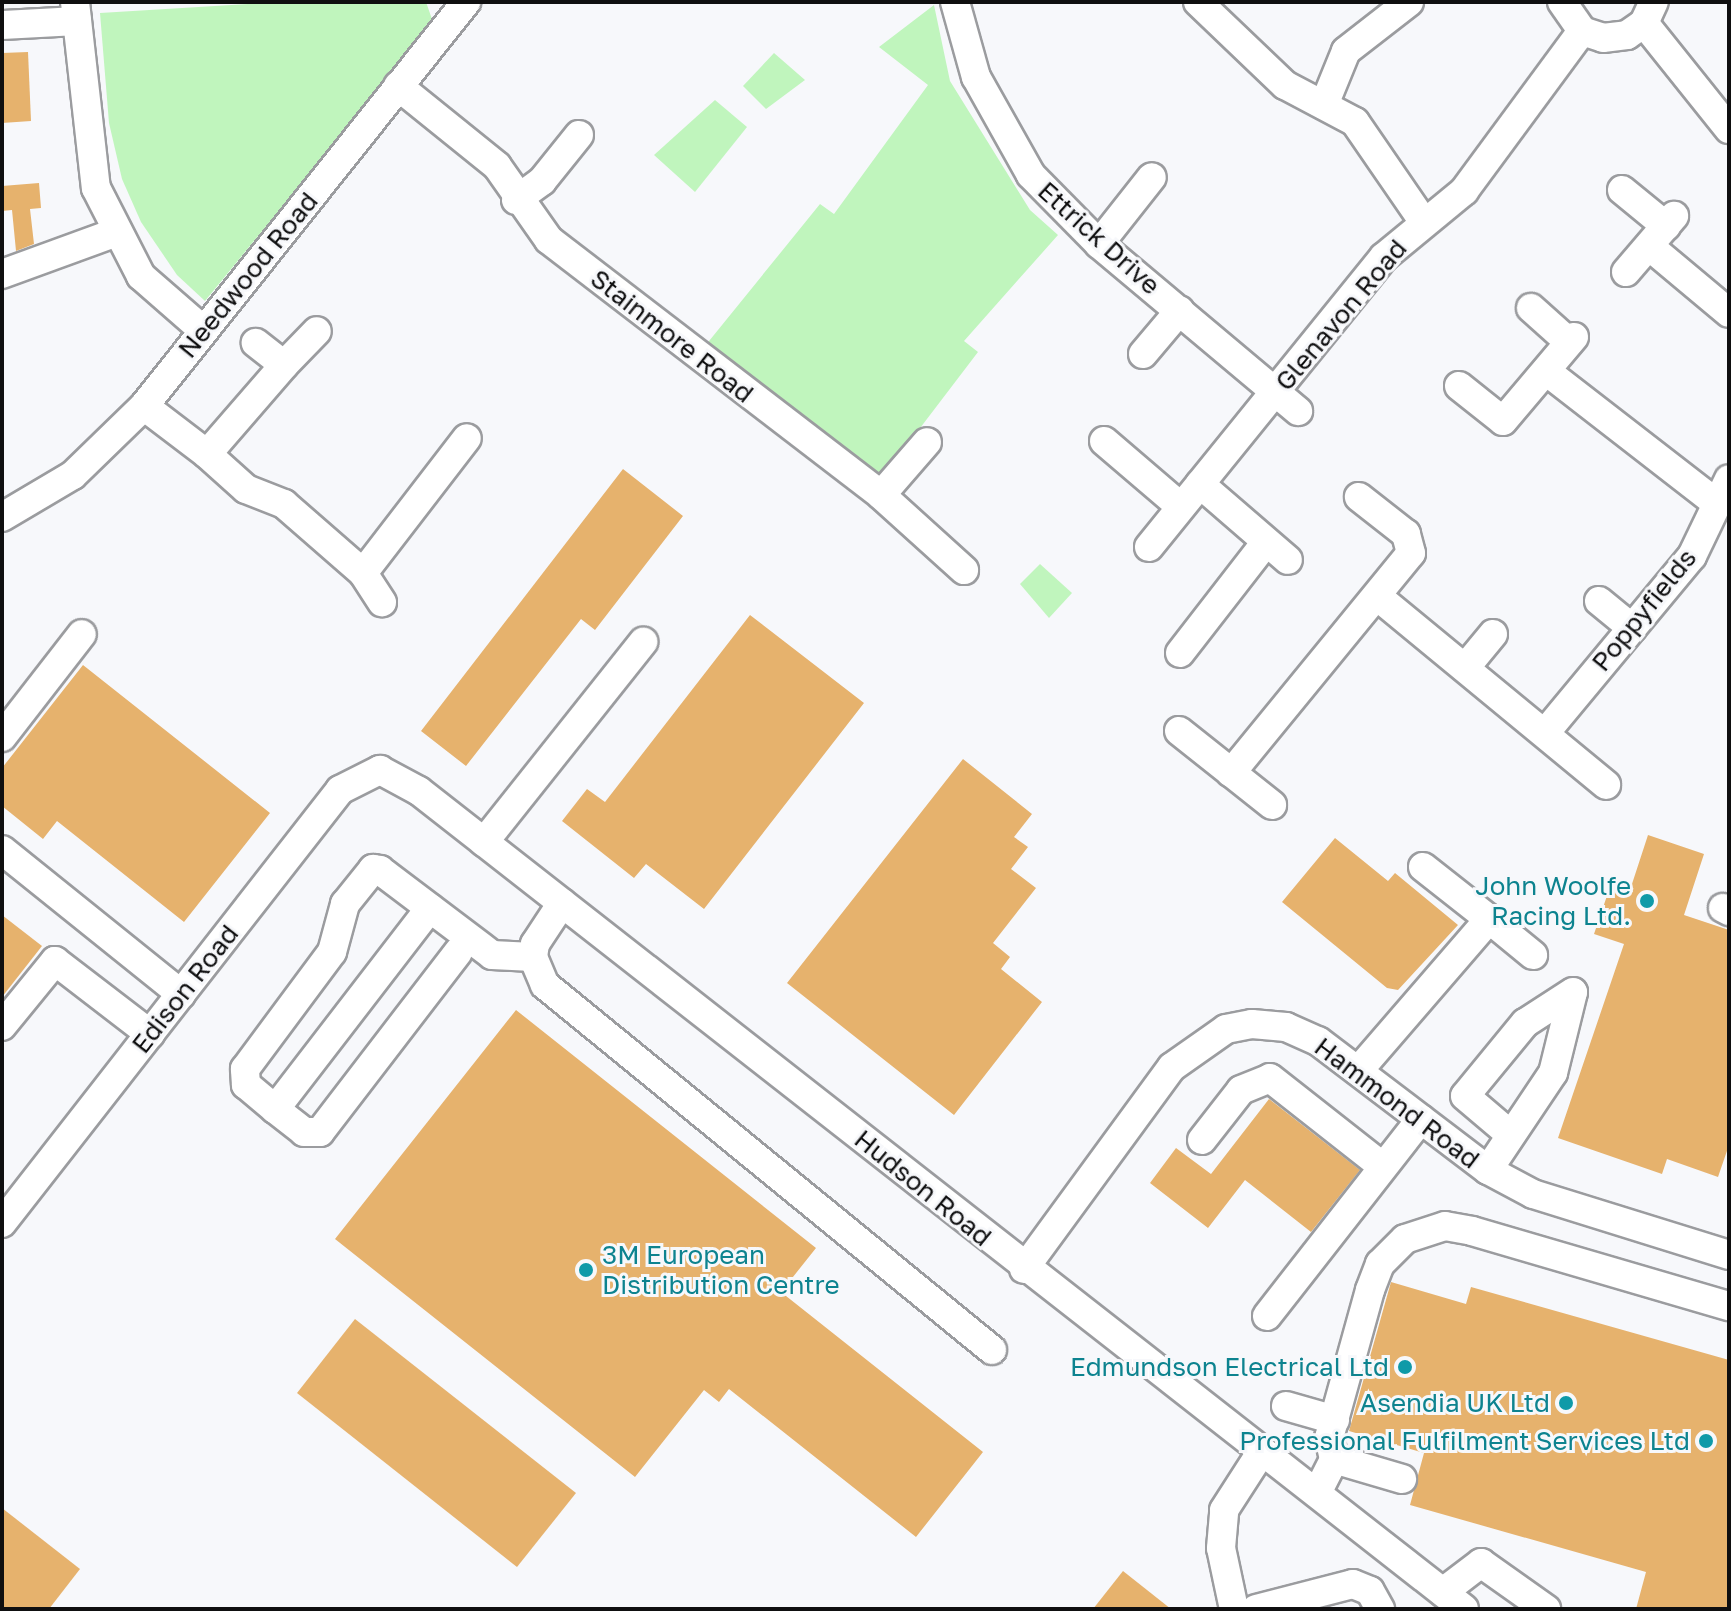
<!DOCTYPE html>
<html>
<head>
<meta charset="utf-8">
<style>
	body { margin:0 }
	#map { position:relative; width:1731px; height:1611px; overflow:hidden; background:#f7f8fb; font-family:"Golos Text",sans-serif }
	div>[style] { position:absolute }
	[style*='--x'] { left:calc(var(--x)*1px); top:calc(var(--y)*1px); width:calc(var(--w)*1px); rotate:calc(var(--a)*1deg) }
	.green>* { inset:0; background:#c0f5bd }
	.building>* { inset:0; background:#e6b26d }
	.roads { filter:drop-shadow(2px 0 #9b9c9f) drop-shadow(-2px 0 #9b9c9f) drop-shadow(0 2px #9b9c9f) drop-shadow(0 -2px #9b9c9f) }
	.minor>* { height:28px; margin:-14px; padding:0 14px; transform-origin:14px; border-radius:14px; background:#fff }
	.dots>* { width:22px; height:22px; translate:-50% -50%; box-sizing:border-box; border:4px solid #f7f8fb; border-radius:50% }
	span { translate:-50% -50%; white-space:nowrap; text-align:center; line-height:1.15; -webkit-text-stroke:6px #f7f8fb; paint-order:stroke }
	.street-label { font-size:26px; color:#0f0f10 }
	.culture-label { font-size:26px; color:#0d838f }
	.right { translate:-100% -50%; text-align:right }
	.left { translate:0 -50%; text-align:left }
	.frame { position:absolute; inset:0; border:4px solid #0f0f10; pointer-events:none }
</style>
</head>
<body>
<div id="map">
	<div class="green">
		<div style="clip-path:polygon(279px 2px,426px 2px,433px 22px,205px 301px,177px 275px,141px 222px,122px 179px,109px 123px,100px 13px)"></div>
		<div style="clip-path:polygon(934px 5px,950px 81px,1030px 210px,1058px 235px,964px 341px,978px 352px,882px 478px,705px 346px,820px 204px,834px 214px,928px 85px,879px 47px)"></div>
		<div style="clip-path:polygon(774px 53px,805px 80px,766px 109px,743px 86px)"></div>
		<div style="clip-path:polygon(715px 100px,747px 127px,695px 192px,654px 155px)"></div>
		<div style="clip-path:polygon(1040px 564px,1072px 593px,1049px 618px,1020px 584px)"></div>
	</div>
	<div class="building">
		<div style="clip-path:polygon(28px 52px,31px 121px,2px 123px,2px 53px)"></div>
		<div style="clip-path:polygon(39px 183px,41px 208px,30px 209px,34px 244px,16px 251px,12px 210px,2px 211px,2px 186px)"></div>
		<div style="clip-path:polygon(623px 469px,683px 516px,595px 630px,581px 619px,466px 766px,421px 731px)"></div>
		<div style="clip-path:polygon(750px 615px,864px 703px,704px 909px,646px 864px,634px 878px,562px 821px,587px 789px,605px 802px)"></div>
		<div style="clip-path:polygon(83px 665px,270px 813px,184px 922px,57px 821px,43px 839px,2px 806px,2px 768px)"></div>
		<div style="clip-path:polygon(963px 759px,1032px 814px,1014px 837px,1028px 847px,1011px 869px,1036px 888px,993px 943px,1010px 957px,1001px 969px,1042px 1002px,954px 1115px,787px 983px)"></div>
		<div style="clip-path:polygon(1648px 835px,1704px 854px,1684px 915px,1729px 930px,1729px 1145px,1718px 1177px,1667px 1159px,1662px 1174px,1558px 1138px,1624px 944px,1594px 934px,1612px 881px,1631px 887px)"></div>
		<div style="clip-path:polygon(1335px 838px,1388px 881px,1395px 873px,1458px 925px,1398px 990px,1387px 988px,1282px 902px)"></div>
		<div style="clip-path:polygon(2px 915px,42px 946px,2px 997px)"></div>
		<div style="clip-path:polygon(516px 1010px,816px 1248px,781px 1292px,983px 1452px,916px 1537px,729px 1389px,719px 1402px,704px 1390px,635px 1477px,335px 1239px)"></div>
		<div style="clip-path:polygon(1269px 1099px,1360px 1170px,1311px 1232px,1245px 1180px,1208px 1228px,1150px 1183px,1176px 1148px,1211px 1174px)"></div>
		<div style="clip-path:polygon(1391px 1282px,1466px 1304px,1471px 1287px,1729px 1360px,1729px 1609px,1636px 1609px,1646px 1572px,1410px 1505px,1424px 1453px,1349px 1431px)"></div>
		<div style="clip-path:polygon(355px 1319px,576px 1493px,517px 1567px,297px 1393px)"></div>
		<div style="clip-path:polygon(2px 1508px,80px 1569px,49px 1609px,2px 1609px)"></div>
		<div style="clip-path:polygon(1123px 1571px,1171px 1609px,1093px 1609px)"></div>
	</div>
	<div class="roads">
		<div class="minor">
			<div style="--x:75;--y:2;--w:187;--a:83.6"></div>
			<div style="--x:96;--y:188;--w:99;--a:62.9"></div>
			<div style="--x:141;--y:276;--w:82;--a:41.1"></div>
			<div style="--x:955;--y:2;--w:78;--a:74.4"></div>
			<div style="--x:976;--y:77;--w:112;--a:60.7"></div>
			<div style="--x:1031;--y:175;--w:97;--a:45.4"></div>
			<div style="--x:1099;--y:244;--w:260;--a:40"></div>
			<div style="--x:1198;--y:2;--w:120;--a:43.7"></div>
			<div style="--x:1285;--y:85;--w:79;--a:27.9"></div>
			<div style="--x:1355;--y:122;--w:120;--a:55.5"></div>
			<div style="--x:1562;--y:2;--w:35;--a:55"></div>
			<div style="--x:1582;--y:31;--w:22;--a:18"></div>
			<div style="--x:1603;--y:38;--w:24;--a:-7"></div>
			<div style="--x:1627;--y:35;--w:21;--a:-35"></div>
			<div style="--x:1644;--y:23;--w:23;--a:-65"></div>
			<div style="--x:1644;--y:23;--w:136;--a:51.3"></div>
			<div style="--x:2;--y:25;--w:75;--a:-3.1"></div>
			<div style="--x:398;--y:86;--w:127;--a:38.9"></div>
			<div style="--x:497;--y:166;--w:90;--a:54.9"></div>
			<div style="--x:549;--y:240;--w:419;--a:37.5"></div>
			<div style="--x:881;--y:495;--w:112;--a:42.1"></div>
			<div style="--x:1324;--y:105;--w:58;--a:-67.8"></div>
			<div style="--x:1346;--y:51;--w:80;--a:-37.9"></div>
			<div style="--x:1622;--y:190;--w:57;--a:39.3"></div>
			<div style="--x:516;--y:200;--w:32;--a:-36"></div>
			<div style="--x:542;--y:181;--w:59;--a:-51.2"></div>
			<div style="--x:1099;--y:244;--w:85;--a:-51.7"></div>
			<div style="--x:1649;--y:246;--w:104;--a:39.9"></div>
			<div style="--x:1626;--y:272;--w:74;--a:-49.4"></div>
			<div style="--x:2;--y:274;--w:119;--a:-20.1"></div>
			<div style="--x:1531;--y:308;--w:51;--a:41.8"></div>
			<div style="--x:1143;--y:354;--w:57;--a:-49.9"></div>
			<div style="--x:284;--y:365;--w:47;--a:-45.9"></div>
			<div style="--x:1546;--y:371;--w:214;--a:37.8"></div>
			<div style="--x:1459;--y:386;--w:56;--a:38.5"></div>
			<div style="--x:1503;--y:421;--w:110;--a:-49.8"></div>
			<div style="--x:144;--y:406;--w:79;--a:37.3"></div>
			<div style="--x:207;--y:454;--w:118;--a:-49.1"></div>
			<div style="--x:284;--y:365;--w:36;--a:-142"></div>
			<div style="--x:1104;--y:441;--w:101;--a:40.6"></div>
			<div style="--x:207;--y:454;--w:52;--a:41.9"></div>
			<div style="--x:246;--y:489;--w:41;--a:21.5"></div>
			<div style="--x:284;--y:504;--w:105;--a:41.1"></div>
			<div style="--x:363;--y:573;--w:170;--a:-52.4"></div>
			<div style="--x:1200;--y:484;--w:116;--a:40.8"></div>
			<div style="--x:881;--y:495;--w:70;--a:-49"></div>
			<div style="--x:2;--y:517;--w:82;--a:-30.6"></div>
			<div style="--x:73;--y:475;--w:99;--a:-44.2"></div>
			<div style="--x:144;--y:406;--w:517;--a:-51.44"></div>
			<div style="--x:1149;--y:547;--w:373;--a:-51"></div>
			<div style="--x:1384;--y:257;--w:104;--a:-39.5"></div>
			<div style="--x:1464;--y:191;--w:199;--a:-53.6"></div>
			<div style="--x:363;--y:573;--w:35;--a:57"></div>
			<div style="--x:1377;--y:596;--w:297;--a:39.5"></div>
			<div style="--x:1599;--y:601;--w:43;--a:39.3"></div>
			<div style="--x:1180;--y:653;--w:140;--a:-52.2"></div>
			<div style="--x:1465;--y:668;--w:44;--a:-50.5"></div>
			<div style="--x:1179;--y:731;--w:119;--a:38.5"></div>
			<div style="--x:1545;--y:733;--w:230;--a:-50.3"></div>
			<div style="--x:1692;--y:556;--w:85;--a:-64.3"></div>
			<div style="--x:2;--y:737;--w:130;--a:-52.2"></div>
			<div style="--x:1231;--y:773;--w:284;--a:-50.7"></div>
			<div style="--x:1411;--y:553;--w:20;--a:-105"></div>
			<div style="--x:1406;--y:534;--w:60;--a:-141.8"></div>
			<div style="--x:484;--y:842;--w:256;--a:-51.5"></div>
			<div style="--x:2;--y:850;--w:230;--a:38.8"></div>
			<div style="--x:1423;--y:867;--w:84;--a:38.2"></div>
			<div style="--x:562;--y:903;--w:49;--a:123.4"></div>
			<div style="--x:535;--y:944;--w:13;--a:99"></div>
			<div style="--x:533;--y:957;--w:30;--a:67"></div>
			<div style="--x:545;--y:985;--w:577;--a:39.23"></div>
			<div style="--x:430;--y:908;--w:254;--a:127.6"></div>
			<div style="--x:275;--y:1109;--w:38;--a:-140"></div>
			<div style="--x:246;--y:1085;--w:16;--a:-94"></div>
			<div style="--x:245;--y:1069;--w:146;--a:-53.4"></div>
			<div style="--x:332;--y:952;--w:50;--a:-74.8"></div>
			<div style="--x:345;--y:904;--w:45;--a:-51.3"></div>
			<div style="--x:373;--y:869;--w:7;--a:8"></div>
			<div style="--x:380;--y:870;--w:6;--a:39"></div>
			<div style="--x:385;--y:874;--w:134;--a:37.1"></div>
			<div style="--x:492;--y:955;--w:41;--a:2.8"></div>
			<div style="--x:1723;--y:908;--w:7;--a:27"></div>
			<div style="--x:2;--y:1026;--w:84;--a:-50.8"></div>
			<div style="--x:55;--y:961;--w:120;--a:37.5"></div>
			<div style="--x:1358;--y:1071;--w:201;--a:-49.2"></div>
			<div style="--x:1489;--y:919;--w:57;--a:39.3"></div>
			<div style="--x:275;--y:1109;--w:37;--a:38"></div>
			<div style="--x:304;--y:1132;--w:16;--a:0"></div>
			<div style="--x:320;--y:1132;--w:227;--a:-52.5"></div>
			<div style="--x:1202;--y:1140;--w:63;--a:-52"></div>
			<div style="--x:1241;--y:1090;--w:31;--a:-22"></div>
			<div style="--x:1270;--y:1078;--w:142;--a:38.2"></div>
			<div style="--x:1488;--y:1170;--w:117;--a:-56.2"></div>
			<div style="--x:1553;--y:1073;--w:83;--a:-76.1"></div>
			<div style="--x:1573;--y:992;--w:57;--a:147.1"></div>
			<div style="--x:1525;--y:1023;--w:94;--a:129.4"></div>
			<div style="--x:1465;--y:1096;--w:60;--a:40.3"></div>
			<div style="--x:2;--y:1223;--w:549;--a:-52.02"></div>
			<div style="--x:340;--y:790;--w:45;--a:-26.6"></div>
			<div style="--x:380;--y:770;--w:44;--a:28.3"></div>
			<div style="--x:419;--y:791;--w:1327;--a:38.05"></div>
			<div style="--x:1024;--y:1269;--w:250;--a:-53.8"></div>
			<div style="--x:1172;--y:1067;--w:66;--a:-35.1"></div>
			<div style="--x:1226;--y:1029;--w:26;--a:-11"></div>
			<div style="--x:1252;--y:1024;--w:34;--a:5"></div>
			<div style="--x:1286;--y:1027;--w:35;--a:24"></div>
			<div style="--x:1318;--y:1041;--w:213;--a:37.2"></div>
			<div style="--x:1488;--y:1170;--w:51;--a:28.1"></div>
			<div style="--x:1533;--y:1194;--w:205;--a:17.3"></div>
			<div style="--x:1267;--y:1316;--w:250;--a:-52"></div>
			<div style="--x:1286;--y:1406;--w:51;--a:15.9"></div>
			<div style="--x:1334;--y:1459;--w:71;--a:16.4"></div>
			<div style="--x:1317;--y:1493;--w:38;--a:-63"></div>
			<div style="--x:1334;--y:1459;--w:22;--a:-103"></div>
			<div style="--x:1329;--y:1438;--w:154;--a:-74.5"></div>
			<div style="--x:1370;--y:1290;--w:28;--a:-69"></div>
			<div style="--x:1380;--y:1264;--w:35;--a:-45"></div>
			<div style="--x:1405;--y:1239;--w:42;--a:-18"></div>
			<div style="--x:1445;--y:1226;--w:27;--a:10"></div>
			<div style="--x:1472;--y:1231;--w:268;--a:16.3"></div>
			<div style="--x:1443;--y:1592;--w:48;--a:-37.3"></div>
			<div style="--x:1481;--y:1563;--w:80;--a:35.3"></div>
			<div style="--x:1234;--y:1609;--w:62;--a:-102"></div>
			<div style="--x:1221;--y:1548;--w:38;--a:-85"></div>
			<div style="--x:1224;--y:1510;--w:70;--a:-57.2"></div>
			<div style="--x:1256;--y:1609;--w:100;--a:-14.5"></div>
			<div style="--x:1353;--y:1584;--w:18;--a:22"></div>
			<div style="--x:1370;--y:1591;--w:21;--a:61"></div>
		</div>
	</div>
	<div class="dots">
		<div style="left:1647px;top:901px;background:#0f9aa8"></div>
		<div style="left:586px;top:1270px;background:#0f9aa8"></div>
		<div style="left:1405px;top:1367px;background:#0f9aa8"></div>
		<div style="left:1566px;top:1403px;background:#0f9aa8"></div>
		<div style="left:1706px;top:1441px;background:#0f9aa8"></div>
	</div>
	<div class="street-label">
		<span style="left:1099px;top:238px;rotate:42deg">Ettrick Drive</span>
		<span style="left:248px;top:275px;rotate:-51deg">Needwood Road</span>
		<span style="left:1341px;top:315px;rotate:-50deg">Glenavon Road</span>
		<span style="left:672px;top:336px;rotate:38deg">Stainmore Road</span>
		<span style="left:1644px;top:610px;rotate:-51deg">Poppyfields</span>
		<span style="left:185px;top:989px;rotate:-52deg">Edison Road</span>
		<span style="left:1397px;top:1103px;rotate:37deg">Hammond Road</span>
		<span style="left:923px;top:1188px;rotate:39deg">Hudson Road</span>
	</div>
	<div class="culture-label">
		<span class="right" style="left:1631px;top:901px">John Woolfe<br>Racing Ltd.</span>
		<span class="left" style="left:602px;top:1270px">3M European<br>Distribution Centre</span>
		<span class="right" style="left:1389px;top:1367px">Edmundson Electrical Ltd</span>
		<span class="right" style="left:1550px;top:1403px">Asendia UK Ltd</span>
		<span class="right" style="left:1690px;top:1441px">Professional Fulfilment Services Ltd</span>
	</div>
	<div class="frame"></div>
</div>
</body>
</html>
